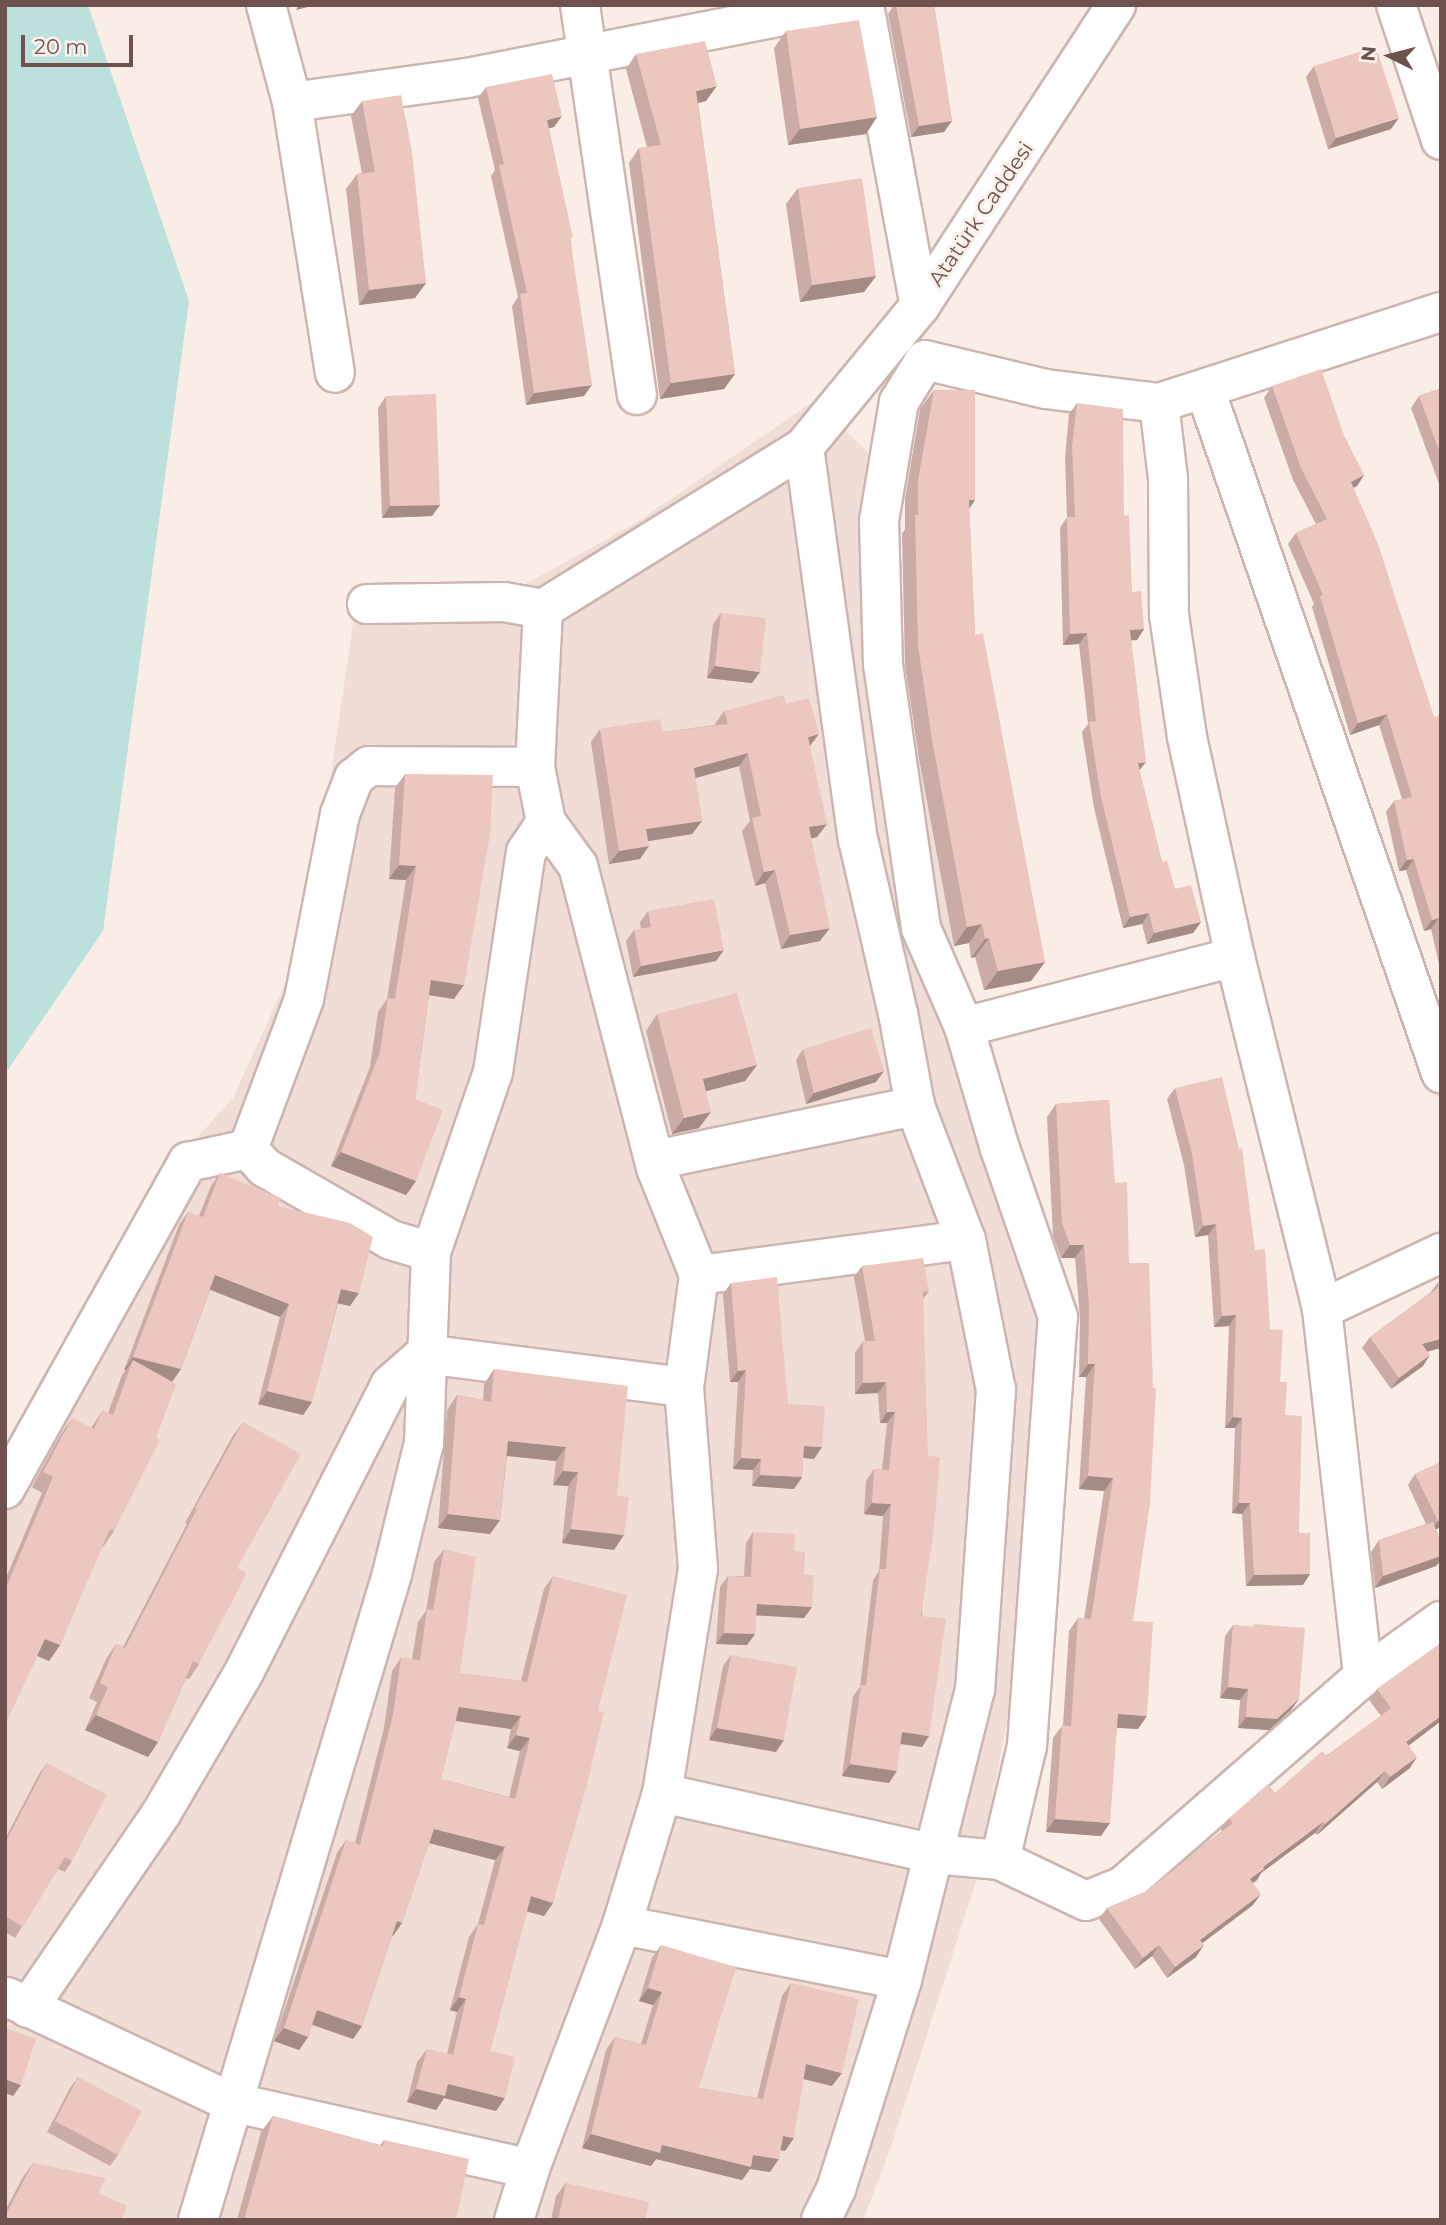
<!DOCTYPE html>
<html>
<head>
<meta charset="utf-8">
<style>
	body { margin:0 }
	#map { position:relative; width:1446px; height:2225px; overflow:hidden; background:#f9ede6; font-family:Montserrat,sans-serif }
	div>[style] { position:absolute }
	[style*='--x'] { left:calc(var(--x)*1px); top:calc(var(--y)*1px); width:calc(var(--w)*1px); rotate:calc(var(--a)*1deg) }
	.residential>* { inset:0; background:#f0ddd5 }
	.water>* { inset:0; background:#bce1dd }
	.roads { filter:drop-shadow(2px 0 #ccb5b0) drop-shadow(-2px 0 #ccb5b0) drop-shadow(0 2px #ccb5b0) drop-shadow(0 -2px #ccb5b0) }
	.street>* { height:38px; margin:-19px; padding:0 19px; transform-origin:19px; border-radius:19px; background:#fff }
	.secondary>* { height:38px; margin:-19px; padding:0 19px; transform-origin:19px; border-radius:19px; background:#fff }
	.wall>* { inset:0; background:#cbaba5 }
	.shaded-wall>* { inset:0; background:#a58b86 }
	.building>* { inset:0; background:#ecc7c0 }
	span { translate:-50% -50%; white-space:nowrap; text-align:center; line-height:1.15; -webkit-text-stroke:6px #fdf2eb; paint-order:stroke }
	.street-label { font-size:21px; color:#6f514e }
	.frame { position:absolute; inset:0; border:7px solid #6f514e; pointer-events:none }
	.north { position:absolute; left:1355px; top:21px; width:70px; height:70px; -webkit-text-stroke:5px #fdf2eb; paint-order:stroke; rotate:276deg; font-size:19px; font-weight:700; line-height:28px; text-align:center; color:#6f514e }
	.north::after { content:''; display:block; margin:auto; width:24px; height:32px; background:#6f514e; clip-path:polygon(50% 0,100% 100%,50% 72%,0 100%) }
	.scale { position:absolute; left:21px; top:35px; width:112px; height:32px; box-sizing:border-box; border:4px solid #6f514e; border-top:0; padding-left:9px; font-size:21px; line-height:24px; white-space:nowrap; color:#6f514e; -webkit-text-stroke:5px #fdf2eb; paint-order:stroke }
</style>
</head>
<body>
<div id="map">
	<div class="residential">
		<div style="clip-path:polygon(814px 401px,867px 451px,901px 665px,954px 946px,964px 1027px,1058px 1317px,1044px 1527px,977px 1878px,890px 2150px,863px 2220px,5px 2220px,5px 1453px,165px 1173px,233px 1098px,308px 933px,356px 603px,519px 588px,636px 523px)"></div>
	</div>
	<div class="water">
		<div style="clip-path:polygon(5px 5px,88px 5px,189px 301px,103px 931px,5px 1074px)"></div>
	</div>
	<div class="roads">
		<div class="street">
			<div style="--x:266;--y:5;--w:100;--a:75"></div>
			<div style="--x:292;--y:102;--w:274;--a:81"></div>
			<div style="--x:580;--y:5;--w:394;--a:81.7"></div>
			<div style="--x:864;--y:5;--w:306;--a:79.5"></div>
			<div style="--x:1396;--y:5;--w:142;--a:71.6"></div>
			<div style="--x:292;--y:102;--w:177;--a:-7.8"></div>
			<div style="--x:467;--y:78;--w:380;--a:-11.1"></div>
			<div style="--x:1205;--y:389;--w:724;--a:70.96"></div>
			<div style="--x:1159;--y:403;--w:76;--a:83.2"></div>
			<div style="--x:1168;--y:478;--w:137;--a:89.6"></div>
			<div style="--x:1169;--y:615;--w:123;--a:81.6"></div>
			<div style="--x:1187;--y:737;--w:225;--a:77.7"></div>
			<div style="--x:1235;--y:957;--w:363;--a:76.1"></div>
			<div style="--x:1322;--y:1309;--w:370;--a:83.6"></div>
			<div style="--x:804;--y:447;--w:396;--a:82.2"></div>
			<div style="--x:858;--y:839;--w:179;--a:77.1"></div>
			<div style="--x:898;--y:1013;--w:95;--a:79.6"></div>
			<div style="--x:915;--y:1106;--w:143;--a:69.2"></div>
			<div style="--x:966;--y:1240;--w:153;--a:78.7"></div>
			<div style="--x:996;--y:1390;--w:300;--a:94"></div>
			<div style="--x:975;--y:1689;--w:300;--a:104.1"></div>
			<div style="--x:902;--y:1980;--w:219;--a:107.5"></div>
			<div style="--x:836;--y:2189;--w:34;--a:116"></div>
			<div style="--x:367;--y:604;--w:137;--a:-0.8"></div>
			<div style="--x:504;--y:602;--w:40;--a:10"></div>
			<div style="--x:543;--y:609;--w:158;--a:92.9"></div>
			<div style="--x:535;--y:767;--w:56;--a:78.7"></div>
			<div style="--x:546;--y:822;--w:54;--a:54"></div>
			<div style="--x:578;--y:866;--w:312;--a:75.5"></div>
			<div style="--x:656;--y:1168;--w:115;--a:68.1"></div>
			<div style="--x:699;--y:1275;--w:113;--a:97.6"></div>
			<div style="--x:684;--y:1387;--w:183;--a:85.6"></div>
			<div style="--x:698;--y:1569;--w:227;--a:99.1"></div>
			<div style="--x:662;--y:1793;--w:138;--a:106.9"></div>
			<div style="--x:622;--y:1925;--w:261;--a:110.7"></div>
			<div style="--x:530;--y:2169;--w:53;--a:107.4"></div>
			<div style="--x:964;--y:1027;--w:280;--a:-14.5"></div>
			<div style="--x:248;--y:1149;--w:24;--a:48"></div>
			<div style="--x:264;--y:1167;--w:146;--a:29.9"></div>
			<div style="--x:391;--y:1240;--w:42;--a:16.7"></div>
			<div style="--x:655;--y:1160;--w:266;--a:-11.7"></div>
			<div style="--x:699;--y:1275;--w:269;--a:-7.5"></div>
			<div style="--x:1322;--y:1309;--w:132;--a:-25.2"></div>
			<div style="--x:5;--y:1489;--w:375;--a:-60.8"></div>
			<div style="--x:188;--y:1162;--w:61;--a:-12.2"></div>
			<div style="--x:248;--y:1149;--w:160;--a:-69.5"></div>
			<div style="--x:304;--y:999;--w:188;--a:-79"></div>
			<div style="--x:340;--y:814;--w:39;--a:-69"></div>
			<div style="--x:354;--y:778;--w:19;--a:-39"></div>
			<div style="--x:369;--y:766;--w:166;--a:0.3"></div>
			<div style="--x:662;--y:1793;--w:279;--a:12.6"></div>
			<div style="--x:934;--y:1854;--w:66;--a:5.2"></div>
			<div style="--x:1000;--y:1860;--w:95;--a:25.5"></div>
			<div style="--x:1086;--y:1901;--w:40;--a:-22"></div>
			<div style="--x:1123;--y:1886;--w:318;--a:-41.1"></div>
			<div style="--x:1363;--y:1677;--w:96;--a:-35.7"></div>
			<div style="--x:1000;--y:1860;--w:117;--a:-76.7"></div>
			<div style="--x:1027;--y:1746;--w:430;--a:-85.9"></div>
			<div style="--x:1058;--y:1317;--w:178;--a:-109"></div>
			<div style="--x:1000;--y:1149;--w:127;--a:-106.4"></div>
			<div style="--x:964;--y:1027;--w:108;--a:-113.5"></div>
			<div style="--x:921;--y:928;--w:267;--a:-98.2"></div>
			<div style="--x:883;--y:664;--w:143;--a:-91.6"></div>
			<div style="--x:879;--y:521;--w:121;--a:-80.5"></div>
			<div style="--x:899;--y:402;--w:49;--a:-58.2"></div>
			<div style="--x:925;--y:360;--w:124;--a:13.5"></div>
			<div style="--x:1046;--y:389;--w:114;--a:7.1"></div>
			<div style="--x:1159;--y:403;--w:296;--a:-17.9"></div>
			<div style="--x:622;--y:1925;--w:285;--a:11.1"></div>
			<div style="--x:7;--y:1997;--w:247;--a:25.1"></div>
			<div style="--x:231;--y:2102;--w:306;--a:12.6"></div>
			<div style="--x:28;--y:2008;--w:237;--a:-55.6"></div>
			<div style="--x:162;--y:1812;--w:162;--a:-59.6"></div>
			<div style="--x:244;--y:1672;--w:322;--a:-63"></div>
			<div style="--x:390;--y:1385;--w:47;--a:-41.5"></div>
			<div style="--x:425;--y:1354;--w:261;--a:7.3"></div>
			<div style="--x:198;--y:2220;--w:675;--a:-73.28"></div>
			<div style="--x:392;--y:1574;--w:135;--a:-76.3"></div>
			<div style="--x:424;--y:1443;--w:191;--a:-87.9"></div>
			<div style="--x:431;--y:1252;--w:190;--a:-71"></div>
			<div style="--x:493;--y:1072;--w:222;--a:-81.5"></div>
			<div style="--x:526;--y:852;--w:36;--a:-56"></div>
		</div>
		<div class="secondary">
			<div style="--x:543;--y:609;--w:307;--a:-31.8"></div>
			<div style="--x:804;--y:447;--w:183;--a:-50.6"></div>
			<div style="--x:920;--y:306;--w:359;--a:-56.9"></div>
		</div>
	</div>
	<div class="wall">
		<div style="clip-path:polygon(894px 5px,934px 5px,952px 121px,944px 132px,911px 137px,888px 14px)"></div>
		<div style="clip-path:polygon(786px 31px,877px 117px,866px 134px,788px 145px,774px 48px)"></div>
		<div style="clip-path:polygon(636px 54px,706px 101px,698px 103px,735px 374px,724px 389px,660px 399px,629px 163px,639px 148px,647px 147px,626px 69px)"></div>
		<div style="clip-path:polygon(1314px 66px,1391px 129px,1328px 149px,1306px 77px)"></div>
		<div style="clip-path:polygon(486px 87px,554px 127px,549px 128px,571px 242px,584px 396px,526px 405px,512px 306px,518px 297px,491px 176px,495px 170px,478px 98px)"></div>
		<div style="clip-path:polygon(362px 101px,426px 283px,415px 298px,359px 305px,346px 189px,357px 174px,362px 173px,351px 116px)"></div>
		<div style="clip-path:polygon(798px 188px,876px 276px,864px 292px,800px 302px,786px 204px)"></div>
		<div style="clip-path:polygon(1272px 386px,1345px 438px,1364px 475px,1357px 486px,1353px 488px,1434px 717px,1441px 720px,1441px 973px,1431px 929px,1424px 931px,1406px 870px,1399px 871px,1386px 812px,1394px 801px,1402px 799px,1379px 725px,1350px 735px,1312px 607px,1314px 604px,1288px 544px,1296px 533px,1316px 524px,1293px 480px,1264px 398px)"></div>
		<div style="clip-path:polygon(1441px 388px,1441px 489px,1411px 408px,1419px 396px)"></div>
		<div style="clip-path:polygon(934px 390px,975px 500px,969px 509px,975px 635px,1045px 962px,1031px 981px,984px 990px,975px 957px,971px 958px,969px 943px,954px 946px,919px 759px,905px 665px,902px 534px,905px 529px,905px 499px,920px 409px)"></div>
		<div style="clip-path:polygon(386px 396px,440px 505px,432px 516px,382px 518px,378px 408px)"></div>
		<div style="clip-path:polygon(1077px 403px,1124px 516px,1132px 592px,1144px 629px,1137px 640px,1131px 640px,1139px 771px,1162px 862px,1175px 889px,1201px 922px,1193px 933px,1147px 944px,1142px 924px,1123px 928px,1094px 808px,1082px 732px,1088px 724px,1079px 644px,1063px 645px,1060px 528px,1067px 517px,1065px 457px,1069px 414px)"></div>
		<div style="clip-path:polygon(721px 613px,752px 683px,707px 678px,713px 624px)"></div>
		<div style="clip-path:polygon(786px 704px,810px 746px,817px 837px,811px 838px,820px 941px,781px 949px,765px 883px,755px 886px,742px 831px,750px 821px,739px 766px,695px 778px,702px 821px,692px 834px,648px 841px,640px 859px,609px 864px,591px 742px,600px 729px,663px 732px,715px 725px,715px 724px,724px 711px)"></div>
		<div style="clip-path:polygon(405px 774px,454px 999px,429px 995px,415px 1099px,416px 1181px,406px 1195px,331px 1166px,370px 1067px,378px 1012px,387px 999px,406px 880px,389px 879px,395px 788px)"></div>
		<div style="clip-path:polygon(648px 911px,716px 961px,633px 977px,626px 941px,634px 930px,641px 929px,640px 922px)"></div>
		<div style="clip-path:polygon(657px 1014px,757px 1065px,745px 1081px,706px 1091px,699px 1128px,672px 1134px,646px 1031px)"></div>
		<div style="clip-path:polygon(803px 1049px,876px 1082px,806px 1104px,796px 1060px)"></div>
		<div style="clip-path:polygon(1175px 1088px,1255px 1250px,1285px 1415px,1299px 1533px,1303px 1585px,1246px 1586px,1242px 1514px,1232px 1513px,1235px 1428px,1225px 1428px,1229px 1326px,1214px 1327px,1208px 1235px,1195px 1237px,1184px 1165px,1167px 1099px)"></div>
		<div style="clip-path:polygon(1109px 1100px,1138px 1729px,1117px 1728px,1101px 1836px,1046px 1832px,1053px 1738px,1063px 1725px,1069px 1631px,1078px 1618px,1084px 1619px,1104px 1491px,1079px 1489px,1086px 1377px,1079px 1377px,1080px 1319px,1075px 1258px,1061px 1258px,1053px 1236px,1047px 1117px,1056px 1104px)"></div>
		<div style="clip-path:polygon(220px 1173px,278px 1206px,350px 1306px,338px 1303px,312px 1402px,303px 1415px,258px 1404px,280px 1317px,210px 1290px,181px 1369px,172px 1381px,114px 1531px,103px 1547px,102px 1546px,60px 1645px,49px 1661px,37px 1656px,5px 1724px,5px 1580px,42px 1493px,32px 1487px,61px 1434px,72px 1418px,91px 1428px,103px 1410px,108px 1413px,122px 1375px,126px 1370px,124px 1370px,179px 1225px,188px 1212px,199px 1216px,211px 1186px)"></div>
		<div style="clip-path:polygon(862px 1266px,929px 1291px,923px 1299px,922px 1747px,901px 1744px,889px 1783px,842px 1776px,853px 1696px,860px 1687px,873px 1580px,879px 1571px,883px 1516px,864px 1514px,866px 1481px,874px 1469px,882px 1470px,887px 1423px,880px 1423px,878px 1393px,855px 1394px,855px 1353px,863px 1341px,865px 1341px,854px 1277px)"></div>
		<div style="clip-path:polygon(1441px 1281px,1441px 1348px,1428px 1351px,1423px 1366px,1391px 1389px,1362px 1348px,1370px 1337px,1430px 1293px,1438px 1282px)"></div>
		<div style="clip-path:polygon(731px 1283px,814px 1459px,803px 1458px,802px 1477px,794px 1489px,752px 1486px,753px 1470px,733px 1469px,738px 1382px,730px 1382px,723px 1294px)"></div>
		<div style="clip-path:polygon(494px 1369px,617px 1496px,614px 1550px,562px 1543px,568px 1486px,553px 1485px,556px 1461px,507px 1456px,500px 1520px,490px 1534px,438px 1528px,447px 1410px,457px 1395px,483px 1400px,484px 1384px)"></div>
		<div style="clip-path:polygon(243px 1422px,237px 1568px,199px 1664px,189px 1679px,186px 1678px,158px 1742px,148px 1757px,85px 1730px,97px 1702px,89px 1698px,106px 1659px,116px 1644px,123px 1647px,187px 1524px,185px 1523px,232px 1437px)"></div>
		<div style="clip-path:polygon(1441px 1462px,1441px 1527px,1436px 1529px,1441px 1545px,1441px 1560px,1436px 1566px,1375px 1588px,1371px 1552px,1379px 1540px,1426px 1524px,1408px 1485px,1415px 1474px)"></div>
		<div style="clip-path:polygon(753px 1532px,794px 1551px,804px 1575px,812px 1607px,804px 1618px,756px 1615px,755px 1634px,747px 1645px,716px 1644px,720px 1587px,728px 1576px,744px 1576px,746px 1543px)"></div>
		<div style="clip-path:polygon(evenodd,444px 1549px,460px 1673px,521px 1681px,544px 1589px,553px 1576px,598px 1711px,553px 1903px,544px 1916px,527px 1911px,490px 2051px,496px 2111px,444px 2098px,436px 2110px,407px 2102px,417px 2062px,427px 2049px,447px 2054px,457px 2012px,450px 2010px,469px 1937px,478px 1924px,495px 1860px,429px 1843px,402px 1923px,392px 1936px,362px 2026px,353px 2039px,312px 2025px,308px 2037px,299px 2050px,274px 2041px,337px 1853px,346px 1840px,355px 1843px,384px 1728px,392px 1671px,401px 1658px,412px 1659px,418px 1622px,426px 1611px,434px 1562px,444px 1549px,455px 1721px,511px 1729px,507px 1748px,520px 1751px,509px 1797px,441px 1779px,455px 1721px)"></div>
		<div style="clip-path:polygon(1254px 1624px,1299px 1699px,1291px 1710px,1269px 1730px,1238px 1728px,1240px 1700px,1220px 1698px,1225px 1636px,1233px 1625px,1253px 1627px)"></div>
		<div style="clip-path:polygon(1441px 1643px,1441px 1721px,1409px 1745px,1410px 1768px,1382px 1789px,1377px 1782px,1317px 1835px,1315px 1833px,1261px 1873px,1257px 1880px,1253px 1883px,1253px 1905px,1202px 1943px,1196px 1957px,1167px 1978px,1152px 1956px,1135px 1969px,1099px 1919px,1107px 1908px,1145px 1892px,1222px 1831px,1221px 1829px,1229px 1818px,1275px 1793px,1381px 1716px,1369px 1700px,1377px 1689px)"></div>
		<div style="clip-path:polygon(731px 1655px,776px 1752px,709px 1740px,723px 1666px)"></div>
		<div style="clip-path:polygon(47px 1763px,72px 1861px,65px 1872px,58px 1869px,15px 1938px,5px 1932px,5px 1839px,39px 1774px)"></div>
		<div style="clip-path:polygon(661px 1945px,699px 2088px,757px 2098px,782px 1996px,791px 1983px,832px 2086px,803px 2079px,785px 2151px,780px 2150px,770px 2172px,750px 2169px,742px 2180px,656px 2159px,651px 2166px,582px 2148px,606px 2050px,615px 2037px,641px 2044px,653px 2005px,639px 2001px,652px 1958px)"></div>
		<div style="clip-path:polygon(78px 2077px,118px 2155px,110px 2166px,47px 2132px,70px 2088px)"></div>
		<div style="clip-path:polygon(273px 2116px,380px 2145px,384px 2140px,456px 2220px,237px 2220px,261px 2132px)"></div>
		<div style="clip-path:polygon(33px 2163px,98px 2193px,5px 2220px,5px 2211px,23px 2177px)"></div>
		<div style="clip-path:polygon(566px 2183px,645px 2220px,551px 2220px,556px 2196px)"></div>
	</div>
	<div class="shaded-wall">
		<div style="clip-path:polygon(299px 5px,316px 5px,296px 10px)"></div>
		<div style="clip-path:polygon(717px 86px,706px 101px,686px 106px,696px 91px)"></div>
		<div style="clip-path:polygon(562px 116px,554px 127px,539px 131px,547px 120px)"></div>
		<div style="clip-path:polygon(877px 117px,866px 134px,788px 145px,800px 129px)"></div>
		<div style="clip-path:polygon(1399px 118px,1391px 129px,1328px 149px,1336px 138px)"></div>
		<div style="clip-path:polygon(952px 121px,944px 132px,911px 137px,919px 126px)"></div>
		<div style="clip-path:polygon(876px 276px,864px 292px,800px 302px,812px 285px)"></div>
		<div style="clip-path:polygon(426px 283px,415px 298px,359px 305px,369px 290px)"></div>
		<div style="clip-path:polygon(735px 374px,724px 389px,660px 399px,671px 383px)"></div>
		<div style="clip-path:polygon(592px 385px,584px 396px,526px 405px,534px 393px)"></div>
		<div style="clip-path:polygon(1364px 475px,1357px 486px,1343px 493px,1351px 482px)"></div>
		<div style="clip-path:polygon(969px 500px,975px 500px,962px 519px)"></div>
		<div style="clip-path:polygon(440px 505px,432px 516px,382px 518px,390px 506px)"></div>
		<div style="clip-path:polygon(1144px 629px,1137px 640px,1122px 641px,1130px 630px)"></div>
		<div style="clip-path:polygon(1087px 633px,1079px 644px,1063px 645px,1070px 634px)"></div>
		<div style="clip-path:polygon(715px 666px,760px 672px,752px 683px,707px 678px)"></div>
		<div style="clip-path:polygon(1387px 714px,1379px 725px,1350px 735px,1358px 723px)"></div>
		<div style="clip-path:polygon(819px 734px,809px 747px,808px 737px)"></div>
		<div style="clip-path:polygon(748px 753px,739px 766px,685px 781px,694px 768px)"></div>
		<div style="clip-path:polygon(1146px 762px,1138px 772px,1138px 763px)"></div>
		<div style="clip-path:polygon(702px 821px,692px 834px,637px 843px,646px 829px)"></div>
		<div style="clip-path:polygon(827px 824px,817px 837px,800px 841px,809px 827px)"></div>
		<div style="clip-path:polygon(649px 846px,640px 859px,609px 864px,619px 851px)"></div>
		<div style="clip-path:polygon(1414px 859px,1406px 870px,1399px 871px,1407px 860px)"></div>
		<div style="clip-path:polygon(399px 865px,416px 866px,406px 880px,389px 879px)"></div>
		<div style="clip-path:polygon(775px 870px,765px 883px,755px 886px,764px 872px)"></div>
		<div style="clip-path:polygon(1149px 913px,1142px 924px,1123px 928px,1130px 917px)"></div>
		<div style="clip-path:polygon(1439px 918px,1431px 929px,1424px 931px,1432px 920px)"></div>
		<div style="clip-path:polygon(1201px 922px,1193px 933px,1147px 944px,1154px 933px)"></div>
		<div style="clip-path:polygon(982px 924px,969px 943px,954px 946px,967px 927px)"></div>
		<div style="clip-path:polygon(830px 928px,820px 941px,781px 949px,790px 935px)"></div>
		<div style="clip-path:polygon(989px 938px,975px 957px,971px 958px,985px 939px)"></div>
		<div style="clip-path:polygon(724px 950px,716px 961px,633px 977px,641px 966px)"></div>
		<div style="clip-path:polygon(1045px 962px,1031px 981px,984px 990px,998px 971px)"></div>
		<div style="clip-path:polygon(431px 980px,464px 985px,454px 999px,421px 994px)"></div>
		<div style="clip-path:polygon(757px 1065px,745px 1081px,691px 1095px,703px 1079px)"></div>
		<div style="clip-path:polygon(884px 1071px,876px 1082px,806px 1104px,814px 1093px)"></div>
		<div style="clip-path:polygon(711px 1112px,699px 1128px,672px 1134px,684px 1118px)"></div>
		<div style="clip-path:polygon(341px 1152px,416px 1181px,406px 1195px,331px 1166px)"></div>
		<div style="clip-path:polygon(1216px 1224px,1208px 1235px,1195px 1237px,1203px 1226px)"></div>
		<div style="clip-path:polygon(1070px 1245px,1084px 1245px,1075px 1258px,1061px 1258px)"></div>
		<div style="clip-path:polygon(215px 1275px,289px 1304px,280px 1317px,206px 1288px)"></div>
		<div style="clip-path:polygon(341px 1289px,359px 1293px,350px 1306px,332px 1302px)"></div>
		<div style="clip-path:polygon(1236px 1315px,1229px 1326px,1214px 1327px,1222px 1316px)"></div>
		<div style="clip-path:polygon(1441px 1339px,1441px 1348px,1415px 1355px,1422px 1344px)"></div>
		<div style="clip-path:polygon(1430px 1355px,1423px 1366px,1391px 1389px,1399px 1378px)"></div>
		<div style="clip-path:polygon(133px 1357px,181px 1369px,172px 1382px,133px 1360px,126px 1370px,124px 1370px)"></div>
		<div style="clip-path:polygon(1088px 1364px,1095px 1364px,1086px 1377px,1079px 1377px)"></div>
		<div style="clip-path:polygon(746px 1370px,738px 1382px,730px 1382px,738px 1371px)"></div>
		<div style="clip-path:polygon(886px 1382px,878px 1393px,855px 1394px,863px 1383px)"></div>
		<div style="clip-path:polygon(267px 1391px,312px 1402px,303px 1415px,258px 1404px)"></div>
		<div style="clip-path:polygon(887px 1412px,895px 1412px,887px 1423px,880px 1423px)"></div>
		<div style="clip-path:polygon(1233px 1417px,1242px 1418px,1235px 1428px,1225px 1428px)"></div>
		<div style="clip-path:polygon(508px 1441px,566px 1447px,556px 1461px,499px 1455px)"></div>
		<div style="clip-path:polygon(804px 1446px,822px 1447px,814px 1459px,796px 1457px)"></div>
		<div style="clip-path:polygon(741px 1458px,761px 1459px,753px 1470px,733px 1469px)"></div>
		<div style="clip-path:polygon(563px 1471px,578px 1472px,568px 1486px,553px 1485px)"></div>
		<div style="clip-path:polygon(760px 1475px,802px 1477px,794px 1489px,752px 1486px)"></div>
		<div style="clip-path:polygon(1088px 1476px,1113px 1478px,1104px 1491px,1079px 1489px)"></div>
		<div style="clip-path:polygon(872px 1503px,891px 1504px,883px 1516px,864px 1514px)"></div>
		<div style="clip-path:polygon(1239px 1503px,1250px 1503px,1242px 1514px,1232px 1513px)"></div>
		<div style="clip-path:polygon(448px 1514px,500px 1520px,490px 1534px,438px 1528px)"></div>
		<div style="clip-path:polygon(1441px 1520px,1441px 1527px,1430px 1532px,1438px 1521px)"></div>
		<div style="clip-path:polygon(571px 1529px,624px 1535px,614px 1550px,562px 1543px)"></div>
		<div style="clip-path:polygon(1441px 1556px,1441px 1560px,1436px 1566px,1375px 1588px,1383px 1576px)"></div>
		<div style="clip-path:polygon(1310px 1574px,1303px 1585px,1246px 1586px,1254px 1575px)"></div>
		<div style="clip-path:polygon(757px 1604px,812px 1607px,804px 1618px,749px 1615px)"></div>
		<div style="clip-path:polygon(724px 1633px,755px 1634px,747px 1645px,716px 1644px)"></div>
		<div style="clip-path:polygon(45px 1639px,60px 1645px,49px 1661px,34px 1654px)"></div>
		<div style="clip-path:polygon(1228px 1687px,1248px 1689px,1240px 1700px,1220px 1698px)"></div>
		<div style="clip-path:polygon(1299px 1699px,1291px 1710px,1269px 1730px,1238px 1728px,1246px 1717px)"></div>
		<div style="clip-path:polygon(459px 1707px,521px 1716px,511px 1729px,450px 1720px)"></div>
		<div style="clip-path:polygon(1118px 1714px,1147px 1716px,1138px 1729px,1109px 1727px)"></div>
		<div style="clip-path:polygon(96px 1715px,158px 1742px,148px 1757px,85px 1730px)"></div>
		<div style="clip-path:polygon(1441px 1716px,1441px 1721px,1399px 1753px,1406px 1742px)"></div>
		<div style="clip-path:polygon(717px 1728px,784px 1740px,776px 1752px,709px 1740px)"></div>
		<div style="clip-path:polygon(902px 1732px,929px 1736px,922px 1747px,895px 1743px)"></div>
		<div style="clip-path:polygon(516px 1735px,530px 1738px,520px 1751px,507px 1748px)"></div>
		<div style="clip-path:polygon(1417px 1757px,1410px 1768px,1382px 1789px,1390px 1777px)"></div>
		<div style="clip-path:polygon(850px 1764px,897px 1771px,889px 1783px,842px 1776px)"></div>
		<div style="clip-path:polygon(1385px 1771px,1377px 1782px,1317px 1835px,1325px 1824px)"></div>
		<div style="clip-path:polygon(1055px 1819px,1110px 1823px,1101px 1836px,1046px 1832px)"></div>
		<div style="clip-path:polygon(1323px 1822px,1315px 1833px,1261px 1873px,1257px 1880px,1242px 1891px,1250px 1879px,1263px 1867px)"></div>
		<div style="clip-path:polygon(434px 1829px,505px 1847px,495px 1860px,425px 1842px)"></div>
		<div style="clip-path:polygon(1261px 1894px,1253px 1905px,1192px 1951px,1200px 1940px)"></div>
		<div style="clip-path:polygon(531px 1896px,553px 1903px,544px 1916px,522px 1910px)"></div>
		<div style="clip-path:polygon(397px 1921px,402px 1923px,393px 1936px,388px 1934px)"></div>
		<div style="clip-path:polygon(1159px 1945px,1152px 1956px,1135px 1969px,1143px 1958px)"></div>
		<div style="clip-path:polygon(1204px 1945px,1196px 1957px,1167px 1978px,1175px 1967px)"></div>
		<div style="clip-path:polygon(648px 1988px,662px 1992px,653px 2005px,639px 2001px)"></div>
		<div style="clip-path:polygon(459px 1997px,466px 1999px,457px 2012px,450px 2010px)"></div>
		<div style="clip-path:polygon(317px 2010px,362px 2026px,353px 2039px,308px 2023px)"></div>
		<div style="clip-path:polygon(284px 2028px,308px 2037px,299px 2050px,274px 2041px)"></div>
		<div style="clip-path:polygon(806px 2064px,842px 2073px,832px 2086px,796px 2077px)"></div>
		<div style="clip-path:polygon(5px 2079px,21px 2085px,13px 2096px,5px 2093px)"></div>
		<div style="clip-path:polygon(448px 2084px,505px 2098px,496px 2111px,444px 2098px,436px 2110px,407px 2102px,416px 2089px)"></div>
		<div style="clip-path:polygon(591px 2134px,662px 2145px,753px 2155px,779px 2159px,770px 2172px,750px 2169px,742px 2180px,656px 2159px,651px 2166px,582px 2148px)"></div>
		<div style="clip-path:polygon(783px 2136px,794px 2138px,785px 2151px,773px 2149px)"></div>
	</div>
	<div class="building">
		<div style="clip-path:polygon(896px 5px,934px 5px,952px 121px,919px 126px)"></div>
		<div style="clip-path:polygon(859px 20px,877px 117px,800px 129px,786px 31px)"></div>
		<div style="clip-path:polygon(705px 41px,717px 86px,696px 91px,735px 374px,671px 383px,639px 148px,661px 145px,636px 54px)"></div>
		<div style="clip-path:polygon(1376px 47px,1399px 118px,1336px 138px,1314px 66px)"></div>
		<div style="clip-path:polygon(552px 74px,562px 116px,547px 120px,573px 238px,570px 238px,592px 385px,534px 393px,520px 294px,527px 293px,499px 165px,504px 164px,486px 87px)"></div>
		<div style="clip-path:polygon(401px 95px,412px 152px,426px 283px,369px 290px,357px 174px,375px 172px,362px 101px)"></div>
		<div style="clip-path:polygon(862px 178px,876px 276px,812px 285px,798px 188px)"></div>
		<div style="clip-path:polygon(1321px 369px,1345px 438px,1364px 475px,1351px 482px,1378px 544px,1434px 717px,1439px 715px,1441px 720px,1441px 928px,1439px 918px,1432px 920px,1414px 859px,1407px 860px,1394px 801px,1412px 797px,1387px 714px,1358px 723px,1320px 596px,1323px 595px,1296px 533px,1327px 519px,1301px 468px,1272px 386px)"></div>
		<div style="clip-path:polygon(1441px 388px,1441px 456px,1419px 396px)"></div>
		<div style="clip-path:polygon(934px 390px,975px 390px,975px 500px,969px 500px,975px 635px,983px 633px,1045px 962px,998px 971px,989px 938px,985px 939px,982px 924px,967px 927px,932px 740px,918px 646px,915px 515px,918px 515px,918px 480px)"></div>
		<div style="clip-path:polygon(436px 394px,440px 505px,390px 506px,386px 396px)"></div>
		<div style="clip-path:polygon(1077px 403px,1123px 409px,1124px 516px,1129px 515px,1132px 592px,1141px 591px,1144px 629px,1130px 630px,1146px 762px,1138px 763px,1162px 862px,1167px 860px,1175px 889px,1191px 885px,1201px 922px,1154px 933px,1149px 913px,1130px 917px,1101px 797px,1089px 722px,1096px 721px,1087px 633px,1070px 634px,1067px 517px,1075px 517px,1072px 446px)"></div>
		<div style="clip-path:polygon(721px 613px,766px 618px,760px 672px,715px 666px)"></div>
		<div style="clip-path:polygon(784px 695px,786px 704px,809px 698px,819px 734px,808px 737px,827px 824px,809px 827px,830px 928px,790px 935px,775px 870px,764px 872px,752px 818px,761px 816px,748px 753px,694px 768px,702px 821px,646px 829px,649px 846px,619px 851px,600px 729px,660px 719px,663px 732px,728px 724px,724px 711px)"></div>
		<div style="clip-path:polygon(405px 774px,493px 775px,490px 834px,464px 985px,431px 980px,415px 1099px,443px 1110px,416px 1181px,341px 1152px,380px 1052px,388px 998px,395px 999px,416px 866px,399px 865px)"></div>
		<div style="clip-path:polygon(714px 899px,724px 950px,641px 966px,634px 930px,651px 927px,648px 911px)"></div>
		<div style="clip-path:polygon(737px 993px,757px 1065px,703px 1079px,711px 1112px,684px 1118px,657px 1014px)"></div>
		<div style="clip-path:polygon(871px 1028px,884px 1071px,814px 1093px,803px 1049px)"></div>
		<div style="clip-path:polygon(1222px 1077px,1239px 1149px,1242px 1148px,1255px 1250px,1265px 1249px,1270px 1329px,1283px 1330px,1280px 1382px,1287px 1382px,1285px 1415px,1302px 1416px,1299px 1533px,1310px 1533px,1310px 1574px,1254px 1575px,1250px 1503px,1239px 1503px,1242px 1418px,1233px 1417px,1236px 1315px,1222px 1316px,1216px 1224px,1203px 1226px,1192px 1154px,1175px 1088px)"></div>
		<div style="clip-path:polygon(1109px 1100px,1115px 1183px,1127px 1182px,1129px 1263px,1149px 1263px,1153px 1388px,1156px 1388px,1150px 1503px,1133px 1621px,1153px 1622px,1147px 1716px,1118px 1714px,1110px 1823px,1055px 1819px,1062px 1725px,1071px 1726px,1078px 1618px,1091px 1619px,1113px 1478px,1088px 1476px,1095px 1364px,1088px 1364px,1089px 1306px,1084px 1245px,1070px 1245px,1062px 1223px,1056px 1104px)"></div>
		<div style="clip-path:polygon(220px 1173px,281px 1198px,278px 1206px,350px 1223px,373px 1237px,359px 1293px,341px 1289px,312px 1402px,267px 1391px,289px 1304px,215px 1275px,181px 1369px,133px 1357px,188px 1212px,203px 1217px)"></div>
		<div style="clip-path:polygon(923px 1258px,929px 1291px,923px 1292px,928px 1456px,940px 1457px,934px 1529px,921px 1616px,946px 1619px,929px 1736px,902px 1732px,897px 1771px,850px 1764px,861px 1685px,866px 1685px,880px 1569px,886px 1569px,891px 1504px,872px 1503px,874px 1469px,889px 1470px,895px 1412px,887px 1412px,886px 1382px,863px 1383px,863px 1341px,875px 1341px,862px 1266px)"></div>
		<div style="clip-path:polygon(777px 1277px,788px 1404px,825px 1406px,822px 1447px,804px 1446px,802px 1477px,760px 1475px,761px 1459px,741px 1458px,746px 1370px,738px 1371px,731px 1283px)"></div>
		<div style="clip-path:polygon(1441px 1281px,1441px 1339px,1422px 1344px,1430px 1355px,1399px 1378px,1370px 1337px,1439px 1287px,1438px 1282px)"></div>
		<div style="clip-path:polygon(133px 1360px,176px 1384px,156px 1438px,160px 1440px,114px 1531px,110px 1529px,60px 1645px,45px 1639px,5px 1724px,5px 1590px,53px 1477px,43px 1472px,72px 1418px,94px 1429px,103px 1410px,113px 1415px)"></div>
		<div style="clip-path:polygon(494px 1369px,628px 1386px,617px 1496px,629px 1497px,624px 1535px,571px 1529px,578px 1472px,563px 1471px,566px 1447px,508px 1441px,500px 1520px,448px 1514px,457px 1395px,491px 1402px)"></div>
		<div style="clip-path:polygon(243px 1422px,301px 1454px,237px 1568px,247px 1573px,199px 1664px,193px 1661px,158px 1742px,96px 1715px,108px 1687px,100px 1683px,116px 1644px,125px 1648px,197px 1509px,195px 1508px)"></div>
		<div style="clip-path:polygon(1441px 1462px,1441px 1520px,1438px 1521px,1415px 1474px)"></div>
		<div style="clip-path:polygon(1433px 1522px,1441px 1545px,1441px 1556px,1383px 1576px,1379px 1540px)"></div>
		<div style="clip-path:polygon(753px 1532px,795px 1534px,794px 1551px,805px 1552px,804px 1575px,814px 1575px,812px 1607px,757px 1604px,755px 1634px,724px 1633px,728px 1576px,751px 1577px)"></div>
		<div style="clip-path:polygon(evenodd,444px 1549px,476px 1557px,460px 1673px,527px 1682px,553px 1576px,627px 1595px,598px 1711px,604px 1712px,587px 1785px,553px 1903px,531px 1896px,490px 2051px,515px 2057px,505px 2098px,448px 2084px,445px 2096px,416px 2089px,427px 2049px,453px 2055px,466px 1999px,459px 1997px,478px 1924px,484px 1925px,505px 1847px,434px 1829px,402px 1923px,397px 1921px,362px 2026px,317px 2010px,308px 2037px,284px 2028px,346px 1840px,360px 1845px,393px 1715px,401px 1658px,420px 1660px,427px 1609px,433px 1610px,444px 1549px,459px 1707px,521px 1716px,516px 1735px,530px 1738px,515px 1799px,441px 1779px,459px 1707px)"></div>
		<div style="clip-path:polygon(1254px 1624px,1305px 1628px,1299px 1699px,1277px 1719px,1246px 1717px,1248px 1689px,1228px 1687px,1233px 1625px,1254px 1627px)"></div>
		<div style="clip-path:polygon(1441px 1643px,1441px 1716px,1406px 1742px,1417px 1757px,1390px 1777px,1385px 1771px,1325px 1824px,1323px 1822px,1263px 1867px,1264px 1869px,1250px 1879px,1261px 1894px,1200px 1940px,1204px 1945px,1175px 1967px,1159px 1945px,1143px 1958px,1107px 1908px,1145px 1892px,1233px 1823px,1229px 1818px,1268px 1784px,1275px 1793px,1322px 1751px,1327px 1756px,1391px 1708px,1377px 1689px)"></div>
		<div style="clip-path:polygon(731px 1655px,797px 1667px,784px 1740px,717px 1728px)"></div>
		<div style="clip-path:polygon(47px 1763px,107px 1795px,72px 1861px,65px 1857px,23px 1927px,5px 1916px,5px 1843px)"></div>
		<div style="clip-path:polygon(661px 1945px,736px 1967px,699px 2088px,763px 2099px,791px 1983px,859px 1999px,842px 2073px,806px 2064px,794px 2138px,783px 2136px,779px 2159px,753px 2155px,751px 2167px,662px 2145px,660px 2153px,591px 2134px,615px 2037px,646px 2045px,662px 1992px,648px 1988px)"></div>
		<div style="clip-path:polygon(5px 2028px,36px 2039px,21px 2085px,5px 2079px)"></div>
		<div style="clip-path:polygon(78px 2077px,142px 2111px,118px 2155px,55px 2121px)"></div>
		<div style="clip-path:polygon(273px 2116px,383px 2146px,384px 2140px,469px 2159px,456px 2220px,244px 2220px)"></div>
		<div style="clip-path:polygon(33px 2163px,106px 2178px,98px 2193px,127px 2206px,121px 2220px,5px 2220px,5px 2216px)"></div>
		<div style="clip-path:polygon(566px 2183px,649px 2202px,645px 2220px,558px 2220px)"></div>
	</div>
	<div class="street-label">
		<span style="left:981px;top:214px;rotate:-56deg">Atatürk Caddesi</span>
	</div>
	<div class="frame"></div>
	<div class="north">N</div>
	<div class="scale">20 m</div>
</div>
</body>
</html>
